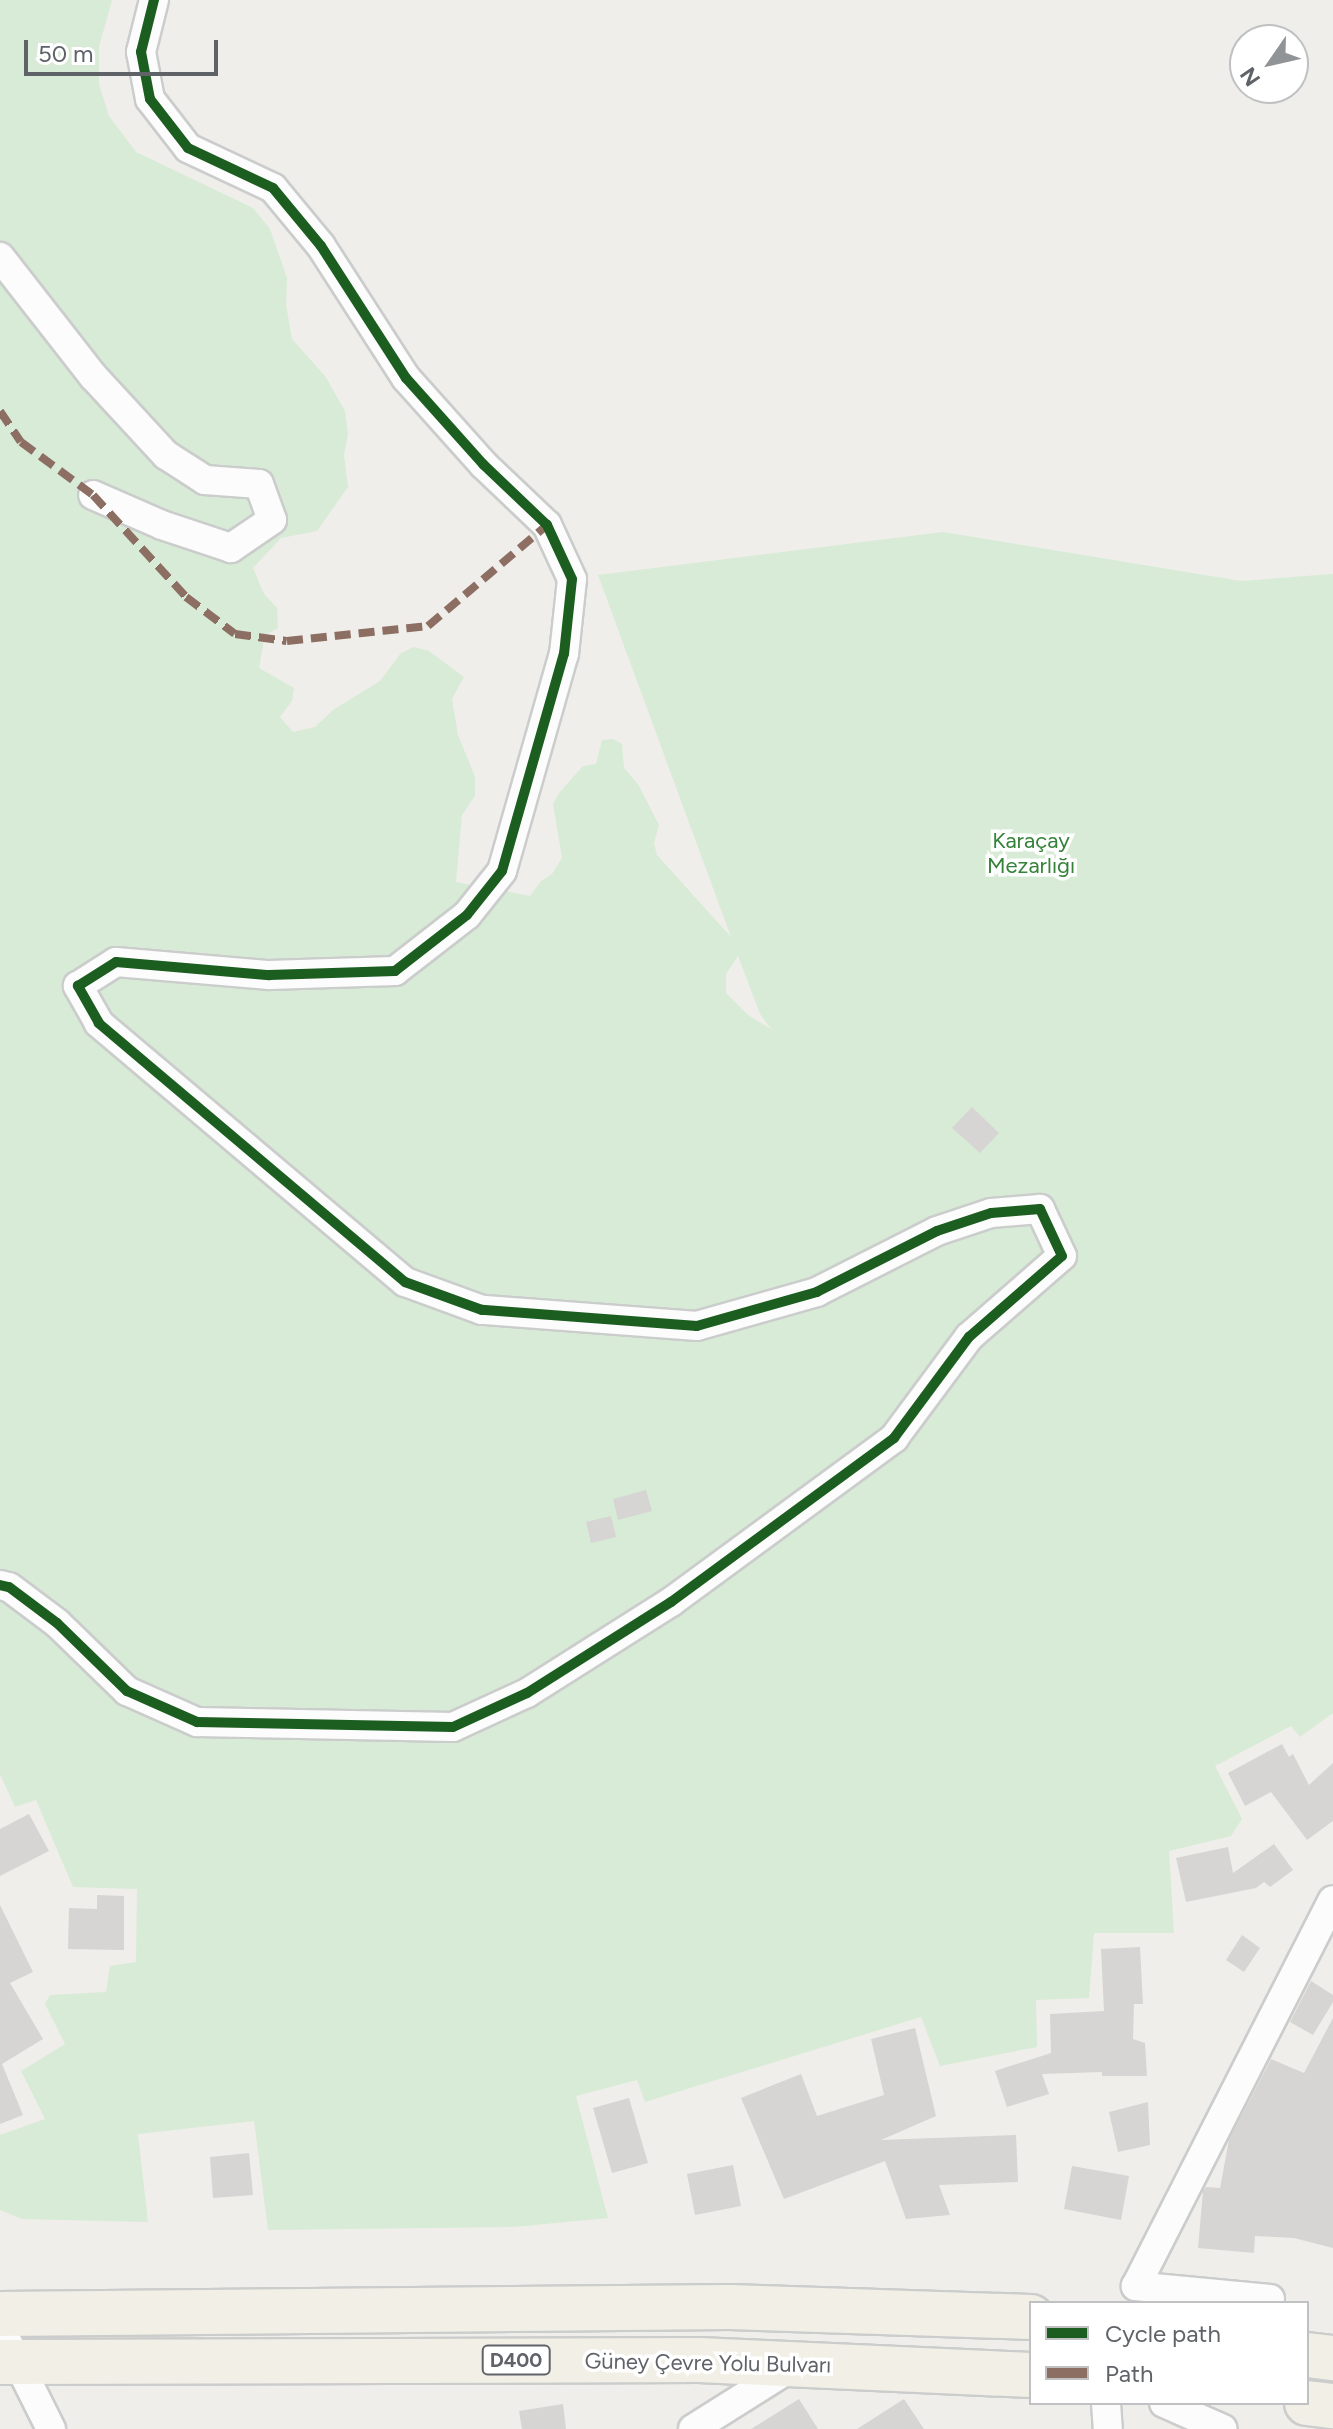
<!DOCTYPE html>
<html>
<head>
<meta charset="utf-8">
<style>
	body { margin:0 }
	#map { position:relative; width:1333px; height:2429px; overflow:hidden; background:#efeeea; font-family:Figtree,sans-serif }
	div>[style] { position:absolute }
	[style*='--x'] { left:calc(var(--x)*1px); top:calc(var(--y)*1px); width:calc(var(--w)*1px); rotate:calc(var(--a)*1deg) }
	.green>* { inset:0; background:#d8ebd6 }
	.building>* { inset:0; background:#d6d5d3 }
	.roads { filter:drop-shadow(2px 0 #cbcccc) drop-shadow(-2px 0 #cbcccc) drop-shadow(0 2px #cbcccc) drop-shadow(0 -2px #cbcccc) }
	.minor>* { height:28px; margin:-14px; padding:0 14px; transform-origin:14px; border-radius:14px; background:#fdfcfc }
	.trunk>* { height:44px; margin:-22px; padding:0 22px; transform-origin:22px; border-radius:22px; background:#f2f0e6 }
	.quiet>* { height:8px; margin-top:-4px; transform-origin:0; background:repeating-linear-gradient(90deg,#8d6e63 0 16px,transparent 0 24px) }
	.cycleway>* { height:10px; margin:-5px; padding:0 5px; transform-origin:5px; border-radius:5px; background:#1b5e20 }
	span { translate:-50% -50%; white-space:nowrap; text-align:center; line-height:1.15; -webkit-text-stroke:7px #fff; paint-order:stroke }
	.shield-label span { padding:2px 6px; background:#fff; border:2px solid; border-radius:6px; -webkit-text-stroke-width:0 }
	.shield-label { font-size:20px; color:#5f6368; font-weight:700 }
	.park-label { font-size:22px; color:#348238 }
	.street-label { font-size:22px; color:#5f6368 }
	.legend { position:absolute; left:1029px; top:2301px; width:280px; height:104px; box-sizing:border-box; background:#fff; border:2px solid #bfc1c3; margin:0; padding:10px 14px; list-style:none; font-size:24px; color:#5f6368 }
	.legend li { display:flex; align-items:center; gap:16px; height:40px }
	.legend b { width:40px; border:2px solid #bfc1c3 }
	.north { position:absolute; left:1229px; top:24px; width:80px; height:80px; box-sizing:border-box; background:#fff; border:2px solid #bfc1c3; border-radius:50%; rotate:236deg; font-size:22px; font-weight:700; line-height:32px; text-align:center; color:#5f6368 }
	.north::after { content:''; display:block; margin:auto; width:28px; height:36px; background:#919496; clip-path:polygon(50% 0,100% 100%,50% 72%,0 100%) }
	.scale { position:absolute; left:24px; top:40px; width:194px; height:36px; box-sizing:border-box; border:4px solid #5f6368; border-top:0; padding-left:10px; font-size:24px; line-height:28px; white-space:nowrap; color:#5f6368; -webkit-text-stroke:6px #fff; paint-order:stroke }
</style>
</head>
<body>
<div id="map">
	<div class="green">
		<div style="clip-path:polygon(evenodd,0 0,112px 0,99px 47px,99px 84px,109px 116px,136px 152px,253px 208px,270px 229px,287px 278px,286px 305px,292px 339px,325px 376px,345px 411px,348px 434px,344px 455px,348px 487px,317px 531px,281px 538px,253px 568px,264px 594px,277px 608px,278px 628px,265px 635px,259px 668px,294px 688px,292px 701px,280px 717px,293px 732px,315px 727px,333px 710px,380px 681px,401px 653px,414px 647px,429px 651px,464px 677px,452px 699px,458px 735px,475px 777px,475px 796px,462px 815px,456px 882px,530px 896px,541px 881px,552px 874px,562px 858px,553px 804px,559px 793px,583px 766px,596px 764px,602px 740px,613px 739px,622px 744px,624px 768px,638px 784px,659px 825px,654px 843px,657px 855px,731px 937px,598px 575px,943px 532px,1241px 581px,1333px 574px,1333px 1713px,1300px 1737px,1291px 1726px,1215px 1766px,1242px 1819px,1231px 1836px,1169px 1851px,1174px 1933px,1094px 1933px,1089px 1998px,1036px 2000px,1037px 2047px,940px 2066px,921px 2017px,645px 2102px,637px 2080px,576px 2096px,608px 2218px,514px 2227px,268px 2230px,254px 2121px,138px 2134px,148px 2222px,22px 2219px,0 2210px,0 2135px,45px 2119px,21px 2071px,65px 2044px,45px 2004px,50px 1995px,106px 1992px,110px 1966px,136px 1962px,137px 1889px,73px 1887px,36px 1800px,15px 1807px,0 1774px,0 0,738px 956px,760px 1014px,771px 1029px,748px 1015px,726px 993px,726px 974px,738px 956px)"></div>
	</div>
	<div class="building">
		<div style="clip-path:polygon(972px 1107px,999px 1133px,980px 1153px,952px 1128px)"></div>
		<div style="clip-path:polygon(646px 1490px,652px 1511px,618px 1520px,613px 1499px)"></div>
		<div style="clip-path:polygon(611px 1516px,616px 1537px,591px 1543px,586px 1522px)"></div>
		<div style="clip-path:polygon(1282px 1744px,1289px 1757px,1293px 1754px,1309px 1785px,1333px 1763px,1333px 1821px,1307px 1840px,1271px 1792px,1245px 1806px,1228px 1773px)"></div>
		<div style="clip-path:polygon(29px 1814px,49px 1851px,0 1876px,0 1829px)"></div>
		<div style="clip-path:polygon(1274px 1844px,1293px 1870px,1270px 1887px,1264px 1882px,1256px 1888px,1186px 1902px,1176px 1858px,1228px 1847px,1233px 1873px)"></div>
		<div style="clip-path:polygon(97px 1895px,124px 1896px,124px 1950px,68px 1949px,69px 1908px,97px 1909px)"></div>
		<div style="clip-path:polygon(0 1905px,33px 1972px,10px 1983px,43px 2039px,2px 2064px,23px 2115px,0 2124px)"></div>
		<div style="clip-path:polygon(1242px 1935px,1260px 1948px,1244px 1972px,1226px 1960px)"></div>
		<div style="clip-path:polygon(1140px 1947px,1143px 2004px,1134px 2004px,1133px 2039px,1145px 2043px,1147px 2076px,1102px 2076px,1102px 2072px,1042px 2074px,1049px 2094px,1007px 2107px,995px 2071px,1051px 2053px,1050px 2014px,1104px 2011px,1101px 1949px)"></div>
		<div style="clip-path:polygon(1311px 1981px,1333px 1995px,1333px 2002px,1313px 2035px,1290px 2022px)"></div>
		<div style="clip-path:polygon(1333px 2018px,1333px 2248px,1294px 2238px,1255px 2236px,1254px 2253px,1198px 2248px,1203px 2191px,1206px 2187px,1220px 2188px,1229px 2140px,1271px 2059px,1304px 2073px)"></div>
		<div style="clip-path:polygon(915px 2028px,936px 2116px,881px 2140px,1016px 2135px,1018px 2182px,939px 2185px,950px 2215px,906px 2219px,885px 2161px,784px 2199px,741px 2098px,801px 2074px,817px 2116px,884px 2095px,871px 2039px)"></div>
		<div style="clip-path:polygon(629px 2098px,648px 2163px,612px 2173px,593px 2108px)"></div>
		<div style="clip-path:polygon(1148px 2102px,1150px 2145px,1118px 2152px,1109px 2112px)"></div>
		<div style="clip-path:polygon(249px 2153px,253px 2195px,213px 2198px,210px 2157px)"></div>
		<div style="clip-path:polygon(733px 2165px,741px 2206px,695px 2215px,687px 2174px)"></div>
		<div style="clip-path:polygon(1072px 2166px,1129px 2176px,1121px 2220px,1064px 2209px)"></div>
		<div style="clip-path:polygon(799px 2399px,818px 2429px,751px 2429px)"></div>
		<div style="clip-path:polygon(904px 2399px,924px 2429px,857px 2429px)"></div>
		<div style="clip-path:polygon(563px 2404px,566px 2429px,522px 2429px,519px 2411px)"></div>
	</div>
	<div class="roads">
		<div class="minor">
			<div style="--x:0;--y:257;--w:151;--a:52"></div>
			<div style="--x:93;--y:376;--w:108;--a:47.3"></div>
			<div style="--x:166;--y:455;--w:46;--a:32.7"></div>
			<div style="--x:205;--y:480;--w:54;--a:4.2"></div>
			<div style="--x:259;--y:484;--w:38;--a:70"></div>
			<div style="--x:272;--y:520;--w:50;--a:145.7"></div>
			<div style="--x:231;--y:548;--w:73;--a:-161.6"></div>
			<div style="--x:162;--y:525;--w:75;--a:-156.5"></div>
			<div style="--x:0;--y:1585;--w:9;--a:13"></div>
			<div style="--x:9;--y:1587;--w:60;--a:36.9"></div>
			<div style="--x:57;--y:1623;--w:98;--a:44.2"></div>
			<div style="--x:127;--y:1691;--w:77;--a:23.9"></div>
			<div style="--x:197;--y:1722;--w:256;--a:1.1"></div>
			<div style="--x:453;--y:1727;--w:81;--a:-24.7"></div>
			<div style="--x:527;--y:1693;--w:170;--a:-32.3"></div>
			<div style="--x:671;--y:1602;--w:277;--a:-36.3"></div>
			<div style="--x:894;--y:1438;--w:126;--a:-53.4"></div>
			<div style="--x:969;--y:1337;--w:123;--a:-41.1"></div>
			<div style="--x:1062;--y:1256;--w:52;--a:-115.1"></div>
			<div style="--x:1040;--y:1209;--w:49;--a:175.3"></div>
			<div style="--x:991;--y:1213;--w:57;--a:161.6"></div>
			<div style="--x:937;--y:1231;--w:135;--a:153.1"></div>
			<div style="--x:817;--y:1292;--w:125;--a:164.2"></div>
			<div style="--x:697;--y:1326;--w:216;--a:-175.7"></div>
			<div style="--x:482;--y:1310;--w:82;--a:-160"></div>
			<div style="--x:405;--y:1282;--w:401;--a:-139.8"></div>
			<div style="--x:99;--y:1023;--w:43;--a:-119.6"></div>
			<div style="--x:78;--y:986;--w:45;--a:-32.3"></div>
			<div style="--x:116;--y:962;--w:154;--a:4.9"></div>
			<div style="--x:269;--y:975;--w:126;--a:-1.8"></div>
			<div style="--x:395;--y:971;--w:91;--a:-37.9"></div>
			<div style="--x:467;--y:915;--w:56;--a:-51.5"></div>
			<div style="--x:502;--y:871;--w:226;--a:-74.1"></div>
			<div style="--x:564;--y:654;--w:75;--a:-83.9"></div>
			<div style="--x:572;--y:579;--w:60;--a:-114.8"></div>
			<div style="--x:547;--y:525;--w:88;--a:-136.4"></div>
			<div style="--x:483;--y:464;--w:115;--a:-131.8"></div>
			<div style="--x:406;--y:378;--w:157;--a:-122.8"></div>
			<div style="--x:321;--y:246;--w:75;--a:-129.6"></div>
			<div style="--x:273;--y:188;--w:94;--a:-154.8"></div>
			<div style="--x:188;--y:148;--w:62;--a:-127.8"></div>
			<div style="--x:150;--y:99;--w:48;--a:-100.8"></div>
			<div style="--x:141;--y:52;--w:54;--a:-76"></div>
			<div style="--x:1270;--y:2299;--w:135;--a:-174.5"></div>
			<div style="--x:1136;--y:2286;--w:433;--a:-63"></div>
			<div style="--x:0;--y:2327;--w:114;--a:63.4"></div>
			<div style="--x:1106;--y:2403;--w:26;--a:86"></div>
			<div style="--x:1164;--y:2403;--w:64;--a:23.8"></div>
			<div style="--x:693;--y:2429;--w:118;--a:-32.2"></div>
		</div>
		<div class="trunk">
			<div style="--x:0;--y:2314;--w:730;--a:-0.55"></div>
			<div style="--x:730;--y:2307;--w:301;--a:1.9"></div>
			<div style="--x:1307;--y:2355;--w:26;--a:7"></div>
			<div style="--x:0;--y:2362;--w:699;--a:-0.16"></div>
			<div style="--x:699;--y:2360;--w:332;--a:2.6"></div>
			<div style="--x:1307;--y:2403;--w:26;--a:7"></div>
		</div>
	</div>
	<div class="quiet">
		<div style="--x:0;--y:411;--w:37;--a:56"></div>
		<div style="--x:21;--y:442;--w:89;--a:36.4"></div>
		<div style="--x:93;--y:495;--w:138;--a:47.6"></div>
		<div style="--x:186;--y:597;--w:61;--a:37.1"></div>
		<div style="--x:235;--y:634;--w:52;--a:7.7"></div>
		<div style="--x:287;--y:641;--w:142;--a:-6.1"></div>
		<div style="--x:428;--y:626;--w:156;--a:-40.3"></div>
	</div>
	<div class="cycleway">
		<div style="--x:0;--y:1585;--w:9;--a:13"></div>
		<div style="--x:9;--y:1587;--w:60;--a:36.9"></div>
		<div style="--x:57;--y:1623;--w:98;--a:44.2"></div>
		<div style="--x:127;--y:1691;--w:77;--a:23.9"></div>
		<div style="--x:197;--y:1722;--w:256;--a:1.1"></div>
		<div style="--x:453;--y:1727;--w:81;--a:-24.7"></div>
		<div style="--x:527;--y:1693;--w:170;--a:-32.3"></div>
		<div style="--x:671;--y:1602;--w:277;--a:-36.3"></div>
		<div style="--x:894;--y:1438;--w:126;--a:-53.4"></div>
		<div style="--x:969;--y:1337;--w:123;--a:-41.1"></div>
		<div style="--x:1062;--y:1256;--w:52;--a:-115.1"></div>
		<div style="--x:1040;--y:1209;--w:49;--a:175.3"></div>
		<div style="--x:991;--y:1213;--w:57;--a:161.6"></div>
		<div style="--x:937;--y:1231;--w:135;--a:153.1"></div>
		<div style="--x:817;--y:1292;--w:125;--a:164.2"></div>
		<div style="--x:697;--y:1326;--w:216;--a:-175.7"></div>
		<div style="--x:482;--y:1310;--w:82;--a:-160"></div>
		<div style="--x:405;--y:1282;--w:401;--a:-139.8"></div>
		<div style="--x:99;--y:1023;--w:43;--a:-119.6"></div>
		<div style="--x:78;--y:986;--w:45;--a:-32.3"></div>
		<div style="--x:116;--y:962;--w:154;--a:4.9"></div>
		<div style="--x:269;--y:975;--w:126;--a:-1.8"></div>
		<div style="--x:395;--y:971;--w:91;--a:-37.9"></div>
		<div style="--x:467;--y:915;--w:56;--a:-51.5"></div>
		<div style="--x:502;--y:871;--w:226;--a:-74.1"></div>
		<div style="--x:564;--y:654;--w:75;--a:-83.9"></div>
		<div style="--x:572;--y:579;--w:60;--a:-114.8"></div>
		<div style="--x:547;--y:525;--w:88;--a:-136.4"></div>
		<div style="--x:483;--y:464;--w:115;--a:-131.8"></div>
		<div style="--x:406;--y:378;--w:157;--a:-122.8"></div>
		<div style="--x:321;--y:246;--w:75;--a:-129.6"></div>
		<div style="--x:273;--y:188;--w:94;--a:-154.8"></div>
		<div style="--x:188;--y:148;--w:62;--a:-127.8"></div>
		<div style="--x:150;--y:99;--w:48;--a:-100.8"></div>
		<div style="--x:141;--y:52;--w:54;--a:-76"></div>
	</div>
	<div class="shield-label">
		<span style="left:516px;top:2360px">D400</span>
	</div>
	<div class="park-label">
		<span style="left:1031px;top:853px">Karaçay<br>Mezarlığı</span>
	</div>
	<div class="street-label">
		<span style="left:708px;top:2363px;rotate:1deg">Güney Çevre Yolu Bulvarı</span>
	</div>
	<ul class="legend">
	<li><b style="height:10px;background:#1b5e20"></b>Cycle path</li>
	<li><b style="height:10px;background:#8d6e63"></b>Path</li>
	</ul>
	<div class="north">N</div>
	<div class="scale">50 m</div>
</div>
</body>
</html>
